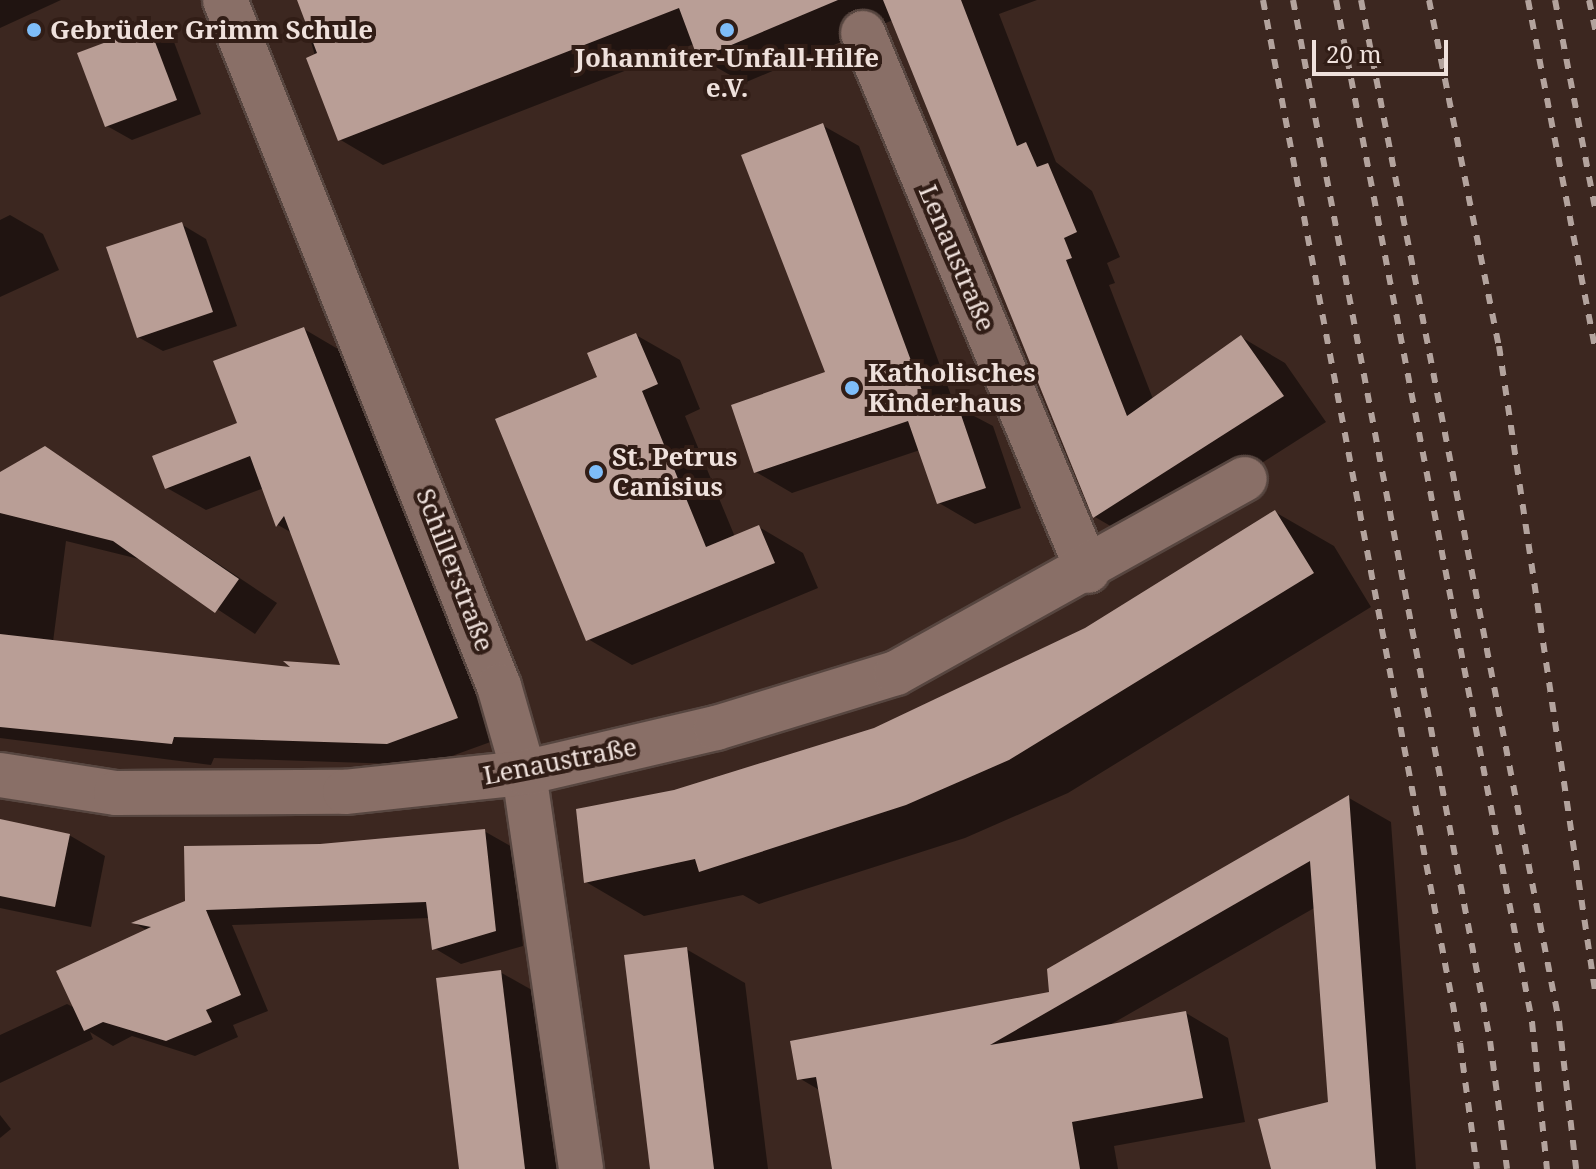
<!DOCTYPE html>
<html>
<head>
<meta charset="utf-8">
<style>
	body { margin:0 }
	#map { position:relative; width:1596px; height:1169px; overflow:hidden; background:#3c2720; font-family:"Noto Serif",serif }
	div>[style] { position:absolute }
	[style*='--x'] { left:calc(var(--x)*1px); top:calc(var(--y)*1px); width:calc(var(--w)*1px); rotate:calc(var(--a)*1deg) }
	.shadow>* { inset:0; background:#0007 }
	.building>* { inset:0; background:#b99e96 }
	.roads { filter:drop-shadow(2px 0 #574640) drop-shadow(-2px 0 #574640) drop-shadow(0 2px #574640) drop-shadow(0 -2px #574640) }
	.minor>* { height:44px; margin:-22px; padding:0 22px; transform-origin:22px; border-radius:22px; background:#896f67 }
	.rail>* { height:6px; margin-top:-3px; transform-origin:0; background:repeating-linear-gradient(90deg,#b3a39d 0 10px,transparent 0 20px) }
	.dots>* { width:22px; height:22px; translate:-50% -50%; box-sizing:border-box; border:4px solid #311d16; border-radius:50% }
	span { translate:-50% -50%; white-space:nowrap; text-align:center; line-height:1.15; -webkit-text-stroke:8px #311d16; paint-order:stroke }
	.poi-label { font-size:26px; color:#efe1dc; font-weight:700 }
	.left { translate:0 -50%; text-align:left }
	.street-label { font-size:26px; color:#efe1dc }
	.scale { position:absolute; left:1312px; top:40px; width:136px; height:36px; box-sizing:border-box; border:4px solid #efe1dc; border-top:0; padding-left:10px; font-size:24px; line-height:28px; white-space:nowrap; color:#efe1dc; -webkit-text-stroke:6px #311d16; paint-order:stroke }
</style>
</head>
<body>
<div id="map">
	<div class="shadow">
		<div style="clip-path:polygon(0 0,61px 0,0 28px)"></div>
		<div style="clip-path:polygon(299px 0,1037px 0,999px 14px,1056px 162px,1092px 191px,1120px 257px,1107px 263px,1115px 283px,1109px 285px,1153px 399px,1241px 337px,1285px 363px,1326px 422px,1138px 542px,1095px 517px,893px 20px,744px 83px,700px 58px,694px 44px,383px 165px,339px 139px)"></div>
		<div style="clip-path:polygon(149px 28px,174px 42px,201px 114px,132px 140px,107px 126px)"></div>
		<div style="clip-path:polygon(822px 125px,859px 146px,955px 406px,993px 426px,1021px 508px,975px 524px,939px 503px,920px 450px,792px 493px,756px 472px,828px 374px)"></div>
		<div style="clip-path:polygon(10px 215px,43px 234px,59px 270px,0 297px,0 220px)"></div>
		<div style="clip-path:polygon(181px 224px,206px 239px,237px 326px,163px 351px,138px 337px)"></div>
		<div style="clip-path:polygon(304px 329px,343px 352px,496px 740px,427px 765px,214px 758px,211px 765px,0 738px,0 475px,45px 448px,277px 603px,255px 634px,143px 560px,66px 541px,53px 642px,297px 669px,343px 668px,292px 533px,278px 525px,264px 488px,206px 510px,167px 488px,240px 424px)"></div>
		<div style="clip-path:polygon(636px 335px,680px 360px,700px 409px,685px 416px,735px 537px,759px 527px,803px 553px,818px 588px,632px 665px,588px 639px,600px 378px)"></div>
		<div style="clip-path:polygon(1275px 512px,1334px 546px,1371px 607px,1068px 793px,965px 838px,759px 904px,743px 895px,644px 916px,586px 882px,675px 792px,874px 729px,1086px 630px)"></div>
		<div style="clip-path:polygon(1349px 798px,1391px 822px,1416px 1169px,1273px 1169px,1330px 1104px,1316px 907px,1108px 1026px,1186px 1013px,1228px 1038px,1245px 1122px,1114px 1146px,1118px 1169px,835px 1169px,821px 1091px,799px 1078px,1051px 994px)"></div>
		<div style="clip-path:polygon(0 821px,69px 835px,105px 856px,91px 927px,0 908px)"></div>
		<div style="clip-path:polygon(484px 831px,512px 847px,523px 946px,461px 964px,434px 948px,430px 918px,232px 925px,268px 1011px,233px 1025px,238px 1037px,195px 1056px,132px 1036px,113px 1046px,90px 1032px,93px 1039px,0 1083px,0 1035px,67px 1004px,75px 1008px,148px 931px,136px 924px,320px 846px)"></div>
		<div style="clip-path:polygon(686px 949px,745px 983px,768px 1169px,653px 1169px)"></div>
		<div style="clip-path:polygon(500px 972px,539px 994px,560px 1169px,461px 1169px)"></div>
		<div style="clip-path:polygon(0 1115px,11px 1129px,0 1138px)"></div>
	</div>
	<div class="building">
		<div style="clip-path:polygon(297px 0,838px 0,698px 59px,679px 8px,338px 141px,306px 58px,317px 53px)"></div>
		<div style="clip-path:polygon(883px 0,961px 0,1017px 146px,1026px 142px,1037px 167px,1048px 163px,1077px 232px,1064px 238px,1072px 258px,1066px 260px,1127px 416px,1241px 335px,1284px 396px,1093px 518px)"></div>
		<div style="clip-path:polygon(149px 26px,177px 100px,105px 127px,77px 53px)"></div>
		<div style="clip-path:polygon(823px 123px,930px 412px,957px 403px,986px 488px,937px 504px,908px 421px,754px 473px,731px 405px,825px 372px,741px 155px)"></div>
		<div style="clip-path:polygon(182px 222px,213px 312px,137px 338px,106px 247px)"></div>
		<div style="clip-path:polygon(304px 327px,458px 718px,387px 744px,174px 737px,172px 744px,0 727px,0 634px,290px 667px,283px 661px,340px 665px,284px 516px,276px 527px,250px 456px,165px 489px,152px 456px,237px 423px,213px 361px)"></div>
		<div style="clip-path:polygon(636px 333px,658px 384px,642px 391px,706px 547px,759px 525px,775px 563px,586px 641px,495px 419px,597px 377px,587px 353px)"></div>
		<div style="clip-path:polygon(45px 446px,239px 579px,215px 613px,113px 541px,0 513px,0 472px)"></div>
		<div style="clip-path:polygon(1275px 510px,1314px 573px,1009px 760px,906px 805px,699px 872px,695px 859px,584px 883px,576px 809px,674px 790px,874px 728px,1085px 628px)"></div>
		<div style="clip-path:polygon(1349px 795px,1376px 1169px,1271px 1169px,1258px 1119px,1328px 1102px,1310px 861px,990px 1045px,1186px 1011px,1203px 1098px,1072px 1122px,1080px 1169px,832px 1169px,816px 1077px,797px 1080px,790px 1041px,1049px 992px,1047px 969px)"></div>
		<div style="clip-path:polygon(0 819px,70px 834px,55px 907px,0 896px)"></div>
		<div style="clip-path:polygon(485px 829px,496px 931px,432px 950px,426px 902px,206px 910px,241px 995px,206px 1010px,212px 1022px,166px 1041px,103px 1022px,84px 1031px,56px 971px,151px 927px,131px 923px,185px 901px,184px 846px,320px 844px)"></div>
		<div style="clip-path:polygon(687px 947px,714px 1169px,650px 1169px,624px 955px)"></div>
		<div style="clip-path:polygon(501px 970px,525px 1169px,459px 1169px,436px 978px)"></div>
	</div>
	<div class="roads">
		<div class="minor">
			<div style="--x:225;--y:0;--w:739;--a:68.23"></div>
			<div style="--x:499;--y:686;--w:91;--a:74"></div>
			<div style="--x:524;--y:773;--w:400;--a:81.8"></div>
			<div style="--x:863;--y:33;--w:583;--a:67.3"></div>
			<div style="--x:0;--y:775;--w:117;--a:8.8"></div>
			<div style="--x:116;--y:793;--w:229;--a:-0.3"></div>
			<div style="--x:345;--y:792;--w:180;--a:-6.1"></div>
			<div style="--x:524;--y:773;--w:197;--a:-13.2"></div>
			<div style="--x:716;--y:728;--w:188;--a:-17"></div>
			<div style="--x:896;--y:673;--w:399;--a:-29.1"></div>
		</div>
	</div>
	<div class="rail">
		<div style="--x:1263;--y:0;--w:1061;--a:79.3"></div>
		<div style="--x:1460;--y:1043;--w:127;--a:82.3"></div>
		<div style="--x:1293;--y:0;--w:1059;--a:79.28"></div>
		<div style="--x:1490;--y:1041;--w:129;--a:82.4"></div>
		<div style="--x:1336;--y:0;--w:1041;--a:79.14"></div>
		<div style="--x:1532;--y:1022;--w:148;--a:84.2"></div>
		<div style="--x:1361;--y:0;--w:1040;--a:79.03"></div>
		<div style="--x:1559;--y:1021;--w:149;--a:83.4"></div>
		<div style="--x:1429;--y:0;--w:353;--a:78.6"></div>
		<div style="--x:1499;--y:346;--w:658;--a:81.53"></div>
		<div style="--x:1528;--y:0;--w:359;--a:79.1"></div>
		<div style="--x:1555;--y:0;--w:216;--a:79.1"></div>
		<div style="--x:1589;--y:0;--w:34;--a:78"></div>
	</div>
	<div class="dots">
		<div style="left:34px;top:30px;background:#7ebdf9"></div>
		<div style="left:727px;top:30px;background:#7ebdf9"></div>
		<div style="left:852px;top:388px;background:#7ebdf9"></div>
		<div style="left:596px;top:472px;background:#7ebdf9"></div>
	</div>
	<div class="poi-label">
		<span class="left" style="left:50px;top:30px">Gebrüder Grimm Schule</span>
		<span style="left:727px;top:73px">Johanniter-Unfall-Hilfe<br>e.V.</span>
		<span class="left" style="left:868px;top:388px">Katholisches<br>Kinderhaus</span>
		<span class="left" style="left:612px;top:472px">St. Petrus<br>Canisius</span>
	</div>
	<div class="street-label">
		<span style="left:957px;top:258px;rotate:67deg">Lenaustraße</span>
		<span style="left:455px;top:570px;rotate:69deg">Schillerstraße</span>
		<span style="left:560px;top:761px;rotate:-11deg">Lenaustraße</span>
	</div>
	<div class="scale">20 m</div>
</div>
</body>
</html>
